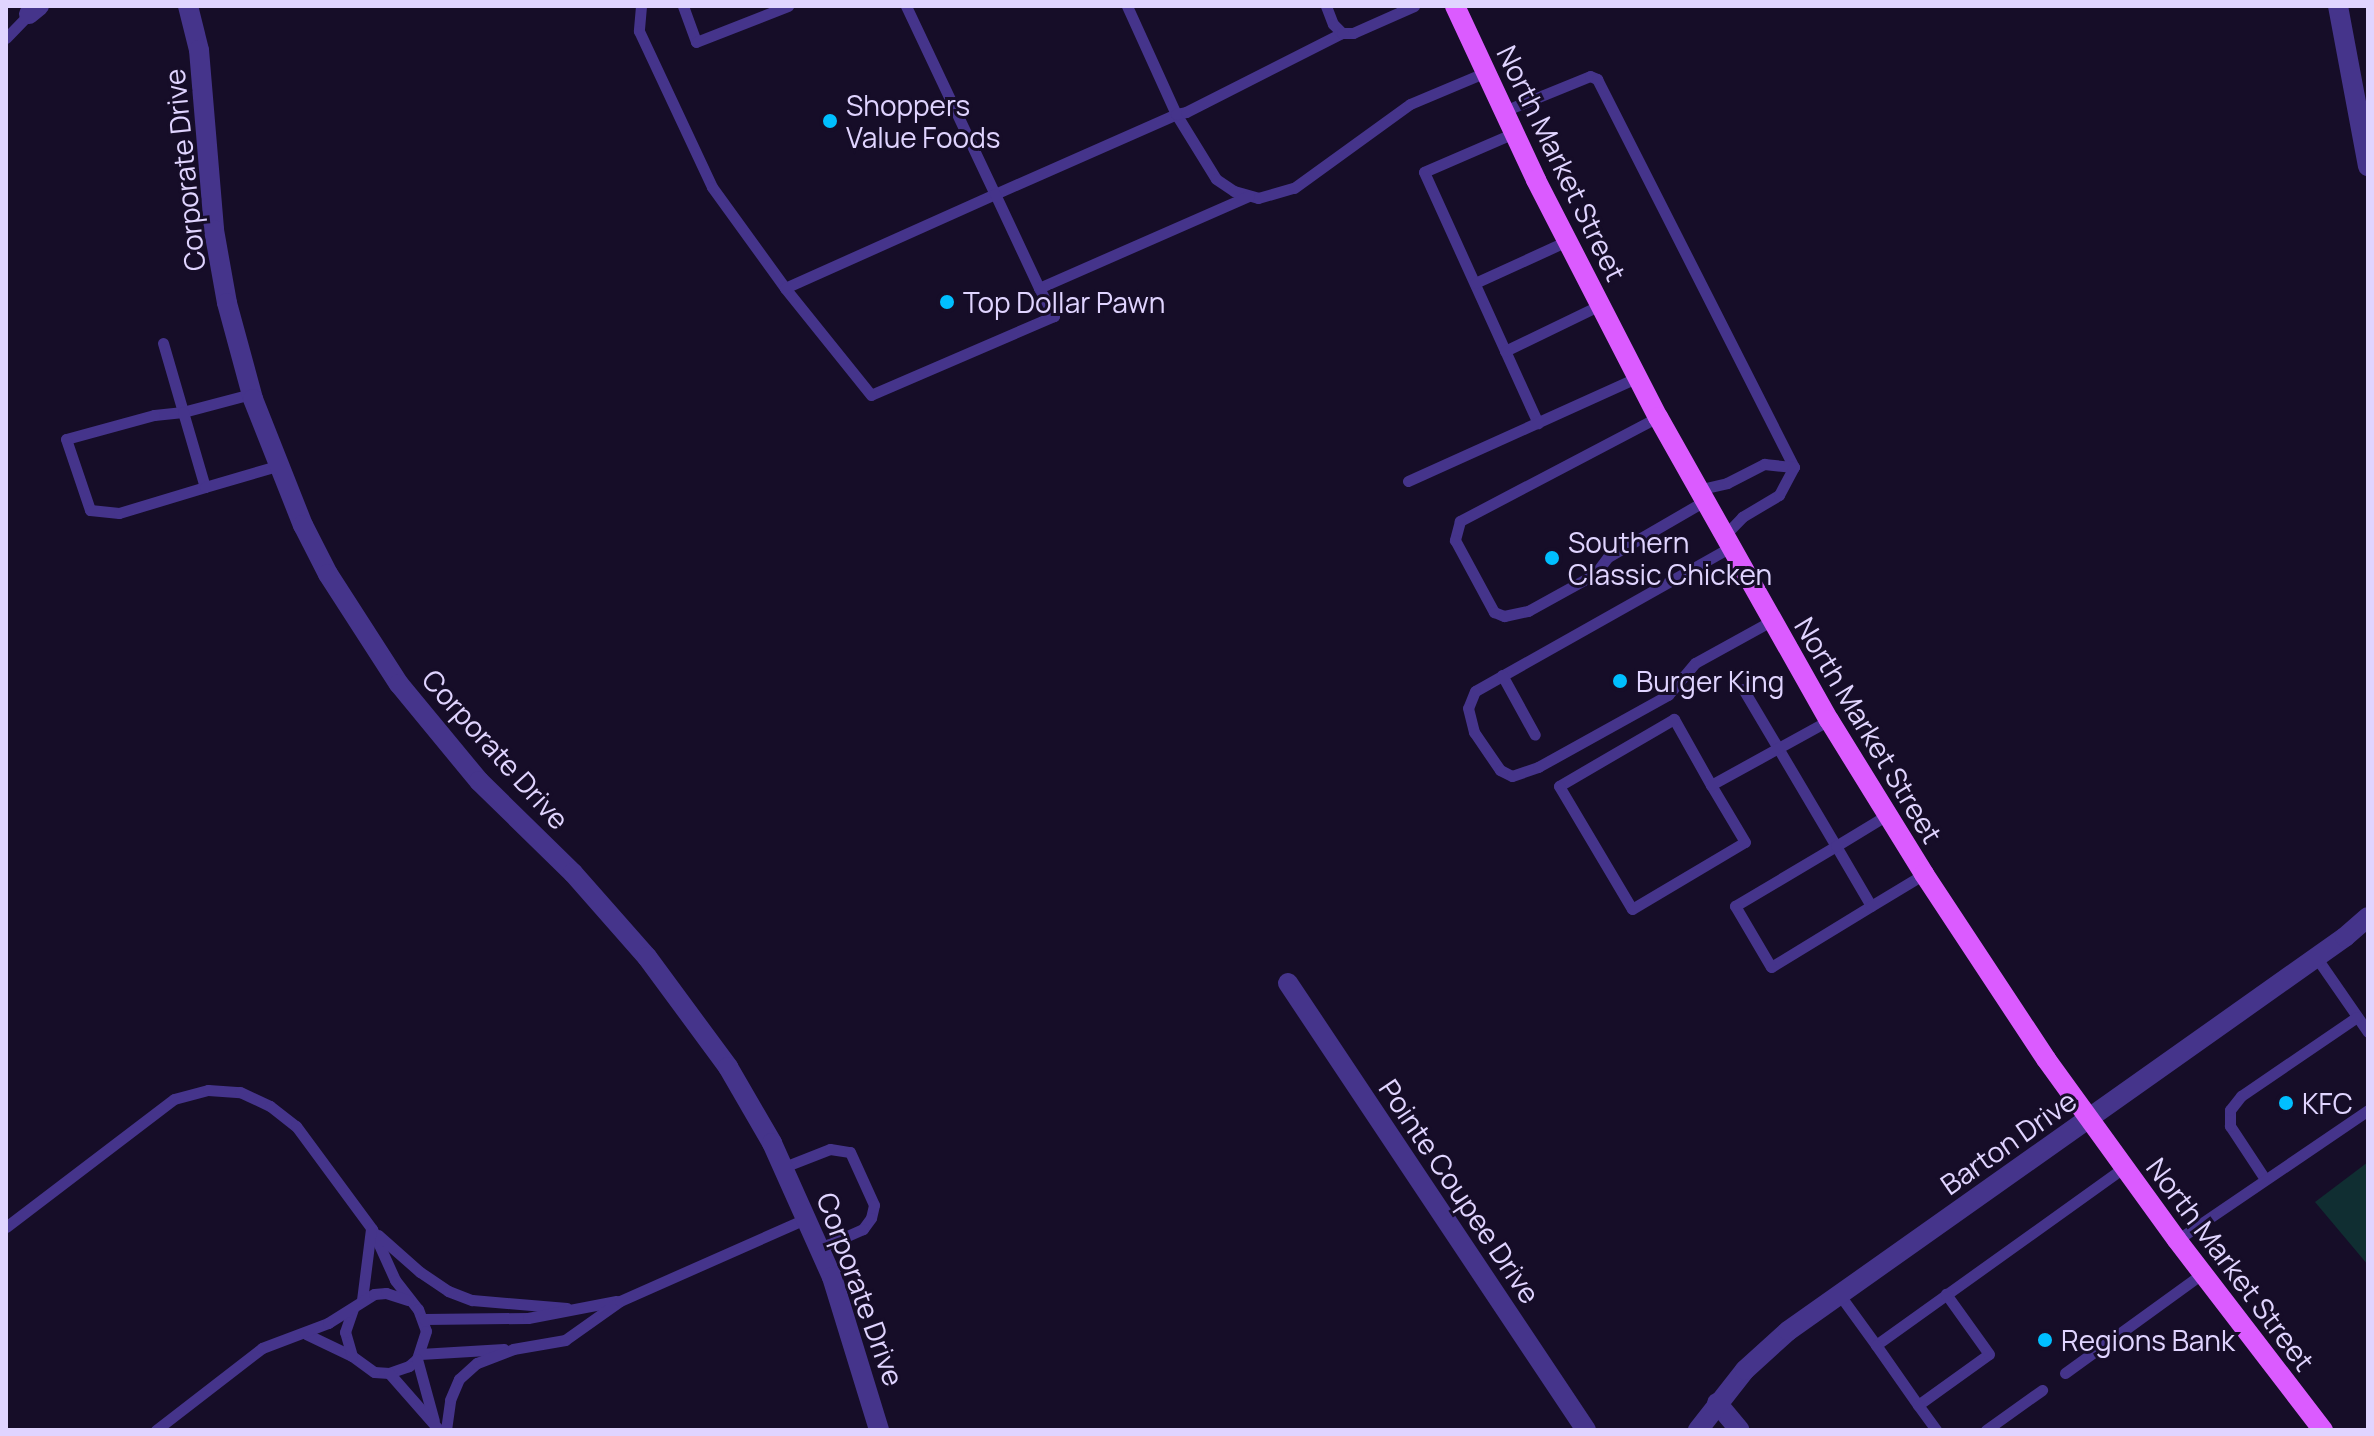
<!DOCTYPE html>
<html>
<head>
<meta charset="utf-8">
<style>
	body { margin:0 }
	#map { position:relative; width:2374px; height:1436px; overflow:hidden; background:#160d28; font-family:Manrope,sans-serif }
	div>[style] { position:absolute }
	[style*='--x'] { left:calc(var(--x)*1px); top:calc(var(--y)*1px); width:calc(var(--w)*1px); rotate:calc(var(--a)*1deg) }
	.green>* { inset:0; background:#102e32 }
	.lane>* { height:11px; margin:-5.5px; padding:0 5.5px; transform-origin:5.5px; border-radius:5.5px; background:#45348b }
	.street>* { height:20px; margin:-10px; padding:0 10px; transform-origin:10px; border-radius:10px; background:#45348b }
	.primary>* { height:20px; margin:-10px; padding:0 10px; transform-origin:10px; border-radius:10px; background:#db5bff }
	.dots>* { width:22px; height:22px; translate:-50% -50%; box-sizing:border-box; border:4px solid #160d28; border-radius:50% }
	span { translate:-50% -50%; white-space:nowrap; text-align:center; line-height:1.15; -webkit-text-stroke:6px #160d28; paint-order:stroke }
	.poi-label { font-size:28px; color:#e0d4ff }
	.left { translate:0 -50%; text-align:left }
	.street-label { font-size:28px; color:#e0d4ff }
	.frame { position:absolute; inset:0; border:8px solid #e0d4ff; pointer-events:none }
</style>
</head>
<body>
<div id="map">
	<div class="green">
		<div style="clip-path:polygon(2368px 1162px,2368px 1265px,2315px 1202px)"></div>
	</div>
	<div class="lane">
		<div style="--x:641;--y:6;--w:25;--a:95"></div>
		<div style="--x:639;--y:31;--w:172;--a:64.9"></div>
		<div style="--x:712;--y:187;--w:125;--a:54.1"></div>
		<div style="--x:683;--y:6;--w:38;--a:70"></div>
		<div style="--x:696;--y:42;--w:99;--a:-21.4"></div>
		<div style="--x:906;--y:6;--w:208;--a:64.7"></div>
		<div style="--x:995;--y:194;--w:198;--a:-23.8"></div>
		<div style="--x:1176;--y:114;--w:76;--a:58.4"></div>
		<div style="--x:1216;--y:179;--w:22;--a:34"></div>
		<div style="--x:1234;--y:191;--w:25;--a:16"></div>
		<div style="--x:1258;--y:198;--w:37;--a:-16"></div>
		<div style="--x:1294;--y:188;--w:143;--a:-35.9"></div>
		<div style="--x:1410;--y:104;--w:82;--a:-22.8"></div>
		<div style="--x:1127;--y:6;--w:119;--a:65.6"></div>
		<div style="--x:1176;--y:114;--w:10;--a:-11"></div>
		<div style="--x:1186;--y:112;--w:175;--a:-26.9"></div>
		<div style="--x:1326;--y:6;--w:19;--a:69"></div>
		<div style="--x:1333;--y:24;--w:13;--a:45"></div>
		<div style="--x:1342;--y:33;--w:11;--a:0"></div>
		<div style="--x:1353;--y:33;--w:67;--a:-23.9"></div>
		<div style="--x:6;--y:38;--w:33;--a:-46"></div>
		<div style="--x:1504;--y:111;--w:93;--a:-22.1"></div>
		<div style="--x:1590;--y:76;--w:8;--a:23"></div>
		<div style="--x:1597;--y:79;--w:435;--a:63.1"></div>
		<div style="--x:1514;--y:133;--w:98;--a:156.6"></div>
		<div style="--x:1424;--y:172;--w:276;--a:65.6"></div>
		<div style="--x:1475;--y:283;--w:101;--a:-24.5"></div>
		<div style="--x:1039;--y:288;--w:32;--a:62"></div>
		<div style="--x:1054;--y:316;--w:199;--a:156.7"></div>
		<div style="--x:871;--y:395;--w:137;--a:-128.8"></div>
		<div style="--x:785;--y:288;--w:230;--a:-24.1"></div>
		<div style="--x:995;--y:194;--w:104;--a:64.9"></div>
		<div style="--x:1039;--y:288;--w:229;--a:-23.7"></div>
		<div style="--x:163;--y:343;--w:72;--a:73.8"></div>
		<div style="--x:183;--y:412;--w:29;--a:174"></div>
		<div style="--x:154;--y:415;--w:91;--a:164.7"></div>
		<div style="--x:66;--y:439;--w:75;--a:71.3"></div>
		<div style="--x:90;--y:510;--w:29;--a:6"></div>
		<div style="--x:119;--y:513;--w:90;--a:-16.8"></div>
		<div style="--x:1505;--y:351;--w:106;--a:-25.8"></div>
		<div style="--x:251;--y:394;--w:70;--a:165.2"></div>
		<div style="--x:183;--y:412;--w:78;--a:73.7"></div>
		<div style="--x:205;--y:487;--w:75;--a:-16.3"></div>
		<div style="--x:1658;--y:417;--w:224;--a:152.3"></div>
		<div style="--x:1460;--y:521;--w:20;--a:105"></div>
		<div style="--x:1455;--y:540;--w:82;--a:61.6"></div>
		<div style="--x:1494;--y:612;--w:11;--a:22"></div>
		<div style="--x:1504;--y:616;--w:25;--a:-12"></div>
		<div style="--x:1528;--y:611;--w:77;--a:-28.9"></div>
		<div style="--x:1595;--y:574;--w:21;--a:-53"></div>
		<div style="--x:1608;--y:557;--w:110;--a:-30.1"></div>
		<div style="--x:1408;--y:481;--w:252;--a:-24.3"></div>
		<div style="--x:1697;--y:490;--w:31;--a:-13"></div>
		<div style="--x:1727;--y:483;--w:42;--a:-27.2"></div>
		<div style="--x:1764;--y:464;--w:30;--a:6"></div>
		<div style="--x:1723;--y:537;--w:28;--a:-46"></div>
		<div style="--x:1742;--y:517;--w:43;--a:-30.7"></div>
		<div style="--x:1779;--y:495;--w:32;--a:-62"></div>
		<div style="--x:1729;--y:548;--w:291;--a:150.6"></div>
		<div style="--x:1475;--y:691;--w:18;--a:112"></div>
		<div style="--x:1468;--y:708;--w:25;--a:76"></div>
		<div style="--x:1474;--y:732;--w:46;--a:55.6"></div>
		<div style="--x:1500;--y:770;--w:13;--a:27"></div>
		<div style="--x:1512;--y:776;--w:28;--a:-19"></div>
		<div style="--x:1538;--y:767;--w:149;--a:-29"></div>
		<div style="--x:1668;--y:695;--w:42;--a:-49.8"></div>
		<div style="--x:1695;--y:663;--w:87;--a:-28.9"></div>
		<div style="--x:1502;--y:675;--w:68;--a:61.2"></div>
		<div style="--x:1743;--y:689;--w:69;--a:59.3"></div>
		<div style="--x:1778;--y:748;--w:114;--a:59.4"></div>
		<div style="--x:1836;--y:846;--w:69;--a:59.7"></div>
		<div style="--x:1871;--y:906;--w:117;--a:148.6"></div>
		<div style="--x:1771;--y:967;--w:71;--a:-120.5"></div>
		<div style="--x:1735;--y:906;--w:117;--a:-30.7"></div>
		<div style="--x:1836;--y:846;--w:60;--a:-31.3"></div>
		<div style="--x:1711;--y:785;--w:76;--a:-119.3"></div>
		<div style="--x:1674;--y:719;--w:133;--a:149.8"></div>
		<div style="--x:1559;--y:786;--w:143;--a:59.3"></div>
		<div style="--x:1632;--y:909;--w:131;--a:-30.7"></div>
		<div style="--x:1745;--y:842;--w:66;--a:-120.8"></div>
		<div style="--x:1711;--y:785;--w:135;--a:-28.8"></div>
		<div style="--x:1871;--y:906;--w:62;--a:-31.1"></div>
		<div style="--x:2316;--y:957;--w:91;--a:55.3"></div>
		<div style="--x:784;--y:1167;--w:49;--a:-21.4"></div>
		<div style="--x:830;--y:1149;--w:20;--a:9"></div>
		<div style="--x:850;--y:1152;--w:58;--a:65.6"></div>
		<div style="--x:874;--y:1205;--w:13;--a:103"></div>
		<div style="--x:871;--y:1218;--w:14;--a:126"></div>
		<div style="--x:863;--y:1229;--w:47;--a:156.2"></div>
		<div style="--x:2265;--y:1179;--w:64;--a:-123.4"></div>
		<div style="--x:2230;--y:1126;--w:16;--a:-90"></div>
		<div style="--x:2230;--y:1110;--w:18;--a:-52"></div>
		<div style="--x:2241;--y:1096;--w:140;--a:-34.3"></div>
		<div style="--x:6;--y:1227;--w:211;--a:-37.3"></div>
		<div style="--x:174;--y:1099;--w:35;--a:-15"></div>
		<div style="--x:208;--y:1090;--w:32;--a:4"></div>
		<div style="--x:240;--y:1092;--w:33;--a:25"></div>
		<div style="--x:270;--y:1106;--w:33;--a:38"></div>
		<div style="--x:296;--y:1126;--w:128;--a:53.6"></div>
		<div style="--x:372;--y:1229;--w:56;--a:65.7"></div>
		<div style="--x:395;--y:1280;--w:37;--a:52"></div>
		<div style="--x:418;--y:1309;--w:23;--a:70"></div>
		<div style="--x:426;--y:1331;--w:29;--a:108"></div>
		<div style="--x:417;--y:1359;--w:11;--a:139"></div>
		<div style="--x:409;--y:1366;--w:21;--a:161"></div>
		<div style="--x:389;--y:1373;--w:15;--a:-176"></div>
		<div style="--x:374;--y:1372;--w:27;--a:-144"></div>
		<div style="--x:352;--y:1356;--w:51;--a:-154.4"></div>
		<div style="--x:378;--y:1235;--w:56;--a:41.4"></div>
		<div style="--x:420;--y:1272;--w:34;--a:34"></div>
		<div style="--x:448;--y:1291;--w:26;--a:21"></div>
		<div style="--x:472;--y:1300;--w:95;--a:4.8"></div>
		<div style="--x:2177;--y:1240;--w:231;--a:-34.2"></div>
		<div style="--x:1839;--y:1294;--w:63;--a:54"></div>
		<div style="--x:1876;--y:1345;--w:304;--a:-35.6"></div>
		<div style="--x:362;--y:1300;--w:72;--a:-82.8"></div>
		<div style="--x:424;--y:1319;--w:104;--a:-0.6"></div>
		<div style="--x:528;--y:1318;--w:90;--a:-10.9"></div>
		<div style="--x:1876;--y:1345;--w:73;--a:55"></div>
		<div style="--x:1918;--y:1405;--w:87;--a:-35.7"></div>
		<div style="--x:1989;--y:1354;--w:74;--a:-125.6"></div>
		<div style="--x:420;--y:1354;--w:84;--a:-3.4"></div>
		<div style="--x:352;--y:1356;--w:25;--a:-106"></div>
		<div style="--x:345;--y:1332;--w:24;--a:-71"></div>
		<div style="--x:417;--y:1359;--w:64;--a:74.7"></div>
		<div style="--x:389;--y:1373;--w:76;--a:48.7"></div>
		<div style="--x:2065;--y:1373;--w:169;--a:-35.9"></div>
		<div style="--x:1918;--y:1405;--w:31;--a:54"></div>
		<div style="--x:156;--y:1430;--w:134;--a:-37.7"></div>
		<div style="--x:262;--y:1348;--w:71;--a:-20.7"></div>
		<div style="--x:328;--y:1323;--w:54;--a:-32.2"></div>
		<div style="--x:374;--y:1294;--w:12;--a:-5"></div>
		<div style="--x:386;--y:1293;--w:23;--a:18"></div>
		<div style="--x:446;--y:1430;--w:30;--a:-82"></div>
		<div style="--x:450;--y:1400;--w:23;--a:-67"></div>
		<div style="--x:459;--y:1379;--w:24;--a:-42"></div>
		<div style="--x:477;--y:1363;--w:39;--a:-21"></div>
		<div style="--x:513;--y:1349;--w:53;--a:-9.8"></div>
		<div style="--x:565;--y:1340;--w:67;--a:-35.3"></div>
		<div style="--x:620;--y:1301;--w:205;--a:-23.9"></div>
		<div style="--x:1986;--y:1430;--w:69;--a:-35.5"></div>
	</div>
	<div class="street">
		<div style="--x:188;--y:6;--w:45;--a:76"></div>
		<div style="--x:199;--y:50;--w:181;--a:85.2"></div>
		<div style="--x:214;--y:230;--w:74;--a:79.9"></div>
		<div style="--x:227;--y:303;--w:99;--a:74.8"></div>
		<div style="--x:253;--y:399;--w:136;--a:68.4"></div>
		<div style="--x:303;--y:525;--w:55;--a:63"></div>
		<div style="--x:328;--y:574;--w:131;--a:57.2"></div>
		<div style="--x:399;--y:684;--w:126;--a:50.5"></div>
		<div style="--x:479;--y:781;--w:132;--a:44.4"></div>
		<div style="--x:573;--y:873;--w:112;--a:48.6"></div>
		<div style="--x:647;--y:957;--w:137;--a:53.6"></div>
		<div style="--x:728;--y:1067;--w:88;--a:59.9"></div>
		<div style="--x:772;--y:1143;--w:147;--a:65.9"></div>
		<div style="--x:832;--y:1277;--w:160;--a:72.9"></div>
		<div style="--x:2338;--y:6;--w:163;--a:79.4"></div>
		<div style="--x:29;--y:14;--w:13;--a:-39"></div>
		<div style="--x:1288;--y:983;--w:537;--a:56.31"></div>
		<div style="--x:1717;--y:1403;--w:35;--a:50"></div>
		<div style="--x:1698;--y:1430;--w:76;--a:-51.9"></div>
		<div style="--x:1745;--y:1370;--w:58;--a:-42.2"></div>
		<div style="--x:1788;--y:1331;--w:682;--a:-35.27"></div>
		<div style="--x:2345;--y:937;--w:30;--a:-41"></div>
	</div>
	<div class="primary">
		<div style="--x:1455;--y:6;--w:192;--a:65"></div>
		<div style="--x:1536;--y:180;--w:267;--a:62.8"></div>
		<div style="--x:1658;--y:417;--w:348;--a:60.6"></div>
		<div style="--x:1829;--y:720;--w:181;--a:58.3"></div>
		<div style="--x:1924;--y:874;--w:222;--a:56.6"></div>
		<div style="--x:2046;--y:1059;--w:223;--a:54.1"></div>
		<div style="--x:2177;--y:1240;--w:240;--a:52.5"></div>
	</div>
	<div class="dots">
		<div style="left:830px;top:121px;background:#00bfff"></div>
		<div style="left:947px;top:302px;background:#00bfff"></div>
		<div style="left:1552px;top:558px;background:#00bfff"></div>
		<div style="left:1620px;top:681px;background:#00bfff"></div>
		<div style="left:2286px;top:1103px;background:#00bfff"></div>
		<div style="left:2045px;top:1340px;background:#00bfff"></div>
	</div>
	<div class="poi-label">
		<span class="left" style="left:846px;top:121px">Shoppers<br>Value Foods</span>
		<span class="left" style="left:963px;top:302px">Top Dollar Pawn</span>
		<span class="left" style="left:1568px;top:558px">Southern<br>Classic Chicken</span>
		<span class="left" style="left:1636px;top:681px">Burger King</span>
		<span class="left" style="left:2302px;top:1103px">KFC</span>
		<span class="left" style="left:2061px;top:1340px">Regions Bank</span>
	</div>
	<div class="street-label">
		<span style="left:1562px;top:163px;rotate:64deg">North Market Street</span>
		<span style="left:184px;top:170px;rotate:-96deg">Corporate Drive</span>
		<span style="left:1869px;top:730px;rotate:59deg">North Market Street</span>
		<span style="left:496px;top:749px;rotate:48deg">Corporate Drive</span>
		<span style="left:2008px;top:1142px;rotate:-35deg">Barton Drive</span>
		<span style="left:1460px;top:1191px;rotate:56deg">Pointe Coupee Drive</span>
		<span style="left:2231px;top:1264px;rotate:53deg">North Market Street</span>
		<span style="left:861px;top:1289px;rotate:70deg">Corporate Drive</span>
	</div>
	<div class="frame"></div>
</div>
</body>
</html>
